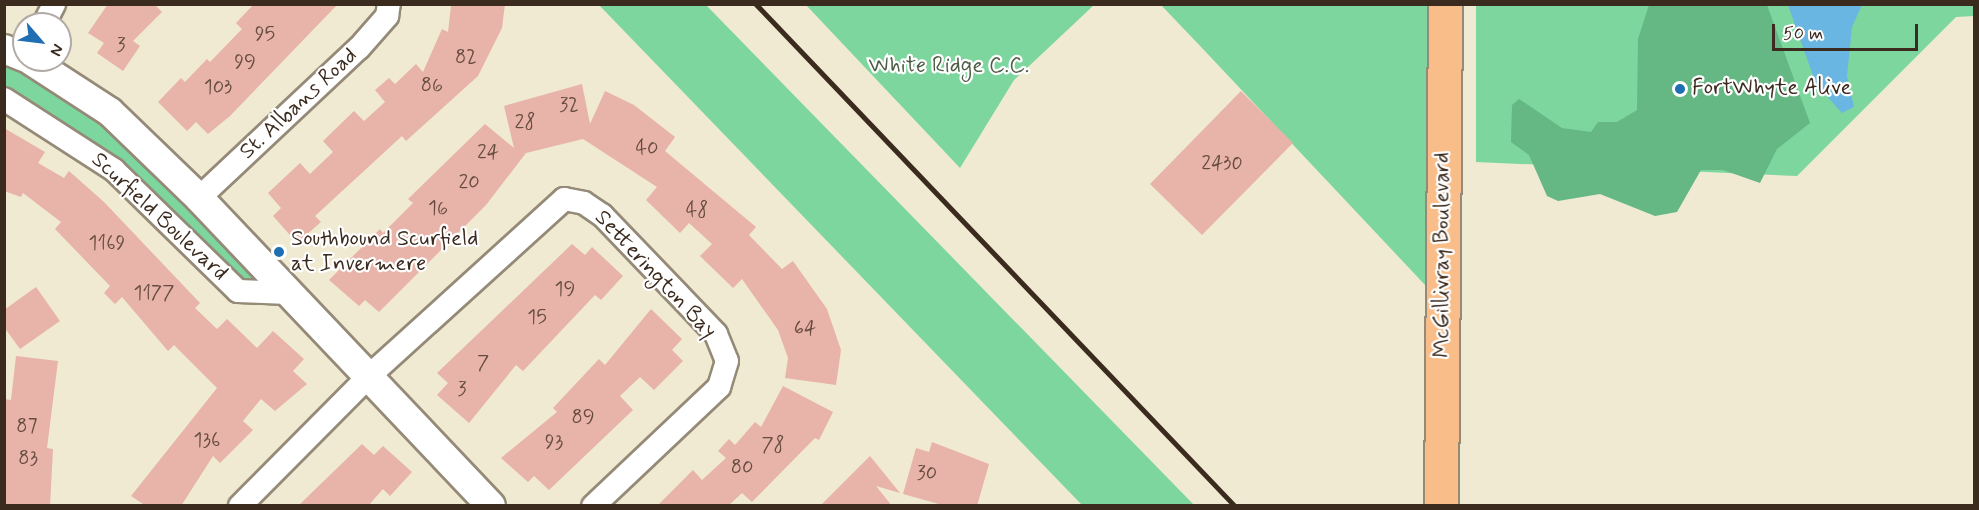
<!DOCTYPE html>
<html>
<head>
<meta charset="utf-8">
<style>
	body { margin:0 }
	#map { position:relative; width:1979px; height:510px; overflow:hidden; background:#efead1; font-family:Mynerve,sans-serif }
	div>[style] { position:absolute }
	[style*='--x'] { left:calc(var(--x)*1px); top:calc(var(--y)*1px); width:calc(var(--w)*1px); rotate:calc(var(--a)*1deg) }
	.green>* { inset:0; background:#7cd69d }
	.forest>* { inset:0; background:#65b784 }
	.water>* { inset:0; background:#69b6e3 }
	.building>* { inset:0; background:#e8b3a8 }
	.roads { filter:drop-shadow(2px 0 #958a78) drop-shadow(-2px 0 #958a78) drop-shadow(0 2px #958a78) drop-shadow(0 -2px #958a78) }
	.minor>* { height:22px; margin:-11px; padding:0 11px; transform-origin:11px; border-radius:11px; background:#fff }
	.tertiary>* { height:28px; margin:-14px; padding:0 14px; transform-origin:14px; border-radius:14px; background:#fff }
	.primary>* { height:33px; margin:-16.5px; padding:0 16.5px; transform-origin:16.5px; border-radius:16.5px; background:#f8bd88 }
	.rail>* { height:4.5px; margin:-2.25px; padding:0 2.25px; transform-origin:2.25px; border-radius:2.25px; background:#3b2a1e }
	.dots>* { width:16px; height:16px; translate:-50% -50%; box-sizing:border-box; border:3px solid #fff; border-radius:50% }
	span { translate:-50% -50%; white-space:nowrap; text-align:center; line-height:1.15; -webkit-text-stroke:4.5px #fff; paint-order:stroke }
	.number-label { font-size:20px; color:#664c40 }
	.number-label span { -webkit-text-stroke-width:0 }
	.park-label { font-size:22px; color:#4e5e44 }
	.poi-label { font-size:22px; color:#3b2a1e }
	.left { translate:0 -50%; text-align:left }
	.street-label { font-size:22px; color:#3b2a1e }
	.frame { position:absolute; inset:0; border:6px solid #3b2a1e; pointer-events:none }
	.north { position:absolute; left:12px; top:12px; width:60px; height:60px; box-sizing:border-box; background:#fff; border:2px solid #b1aaa5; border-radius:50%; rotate:118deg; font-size:16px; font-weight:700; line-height:24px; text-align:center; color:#3b2a1e }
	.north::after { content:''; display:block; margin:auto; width:21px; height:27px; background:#1f6fb2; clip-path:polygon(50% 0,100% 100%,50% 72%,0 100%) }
	.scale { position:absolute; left:1772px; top:24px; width:146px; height:27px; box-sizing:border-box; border:3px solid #3b2a1e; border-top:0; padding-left:8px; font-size:18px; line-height:21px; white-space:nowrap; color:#3b2a1e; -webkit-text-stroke:4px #fff; paint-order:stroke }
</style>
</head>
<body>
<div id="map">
	<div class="green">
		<div style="clip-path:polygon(599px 5px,706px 5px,1194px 505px,1082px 505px)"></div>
		<div style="clip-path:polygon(806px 5px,1094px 5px,1014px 80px,960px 168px)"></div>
		<div style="clip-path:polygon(1161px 5px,1445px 5px,1442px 303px,1203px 49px)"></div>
		<div style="clip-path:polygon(1476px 5px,1974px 5px,1974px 16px,1956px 17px,1797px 176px,1476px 162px)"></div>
		<div style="clip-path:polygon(4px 49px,110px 112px,289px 293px,238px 291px,114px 170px,5px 99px)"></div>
	</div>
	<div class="forest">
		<div style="clip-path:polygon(1649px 5px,1767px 5px,1810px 123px,1777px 149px,1760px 183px,1723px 170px,1701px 170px,1677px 212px,1655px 216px,1600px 194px,1558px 201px,1547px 196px,1529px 155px,1511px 142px,1512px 105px,1519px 99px,1562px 128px,1591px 132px,1598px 122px,1617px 122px,1637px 110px,1638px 39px)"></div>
	</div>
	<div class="water">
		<div style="clip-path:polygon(1788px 5px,1862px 5px,1852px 27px,1847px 76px,1854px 107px,1842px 113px,1816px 84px)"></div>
	</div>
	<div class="building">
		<div style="clip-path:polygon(108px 4px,154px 4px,162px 12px,133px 41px,140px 46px,123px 71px,97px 53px,104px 43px,88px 33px)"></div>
		<div style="clip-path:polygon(254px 4px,338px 4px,230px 116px,208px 134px,196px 122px,187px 131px,158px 102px,181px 78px,185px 82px,207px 59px,210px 62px,242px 29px,236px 23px)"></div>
		<div style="clip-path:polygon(469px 4px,505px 4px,502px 28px,478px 76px,406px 141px,402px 136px,315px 216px,321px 222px,297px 243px,273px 216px,281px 208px,268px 193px,300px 163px,310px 174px,333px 152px,323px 141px,354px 111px,364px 121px,385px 102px,375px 90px,389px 78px,395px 84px,416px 64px,423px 72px,442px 29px,448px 32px,451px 6px)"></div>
		<div style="clip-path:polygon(582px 84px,590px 124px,605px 91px,634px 105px,675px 137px,665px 151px,756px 227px,749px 235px,782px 269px,793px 261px,827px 309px,841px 350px,836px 385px,785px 378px,788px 358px,778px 330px,742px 279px,733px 288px,700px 256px,712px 244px,689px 223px,680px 233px,646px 200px,657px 187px,583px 139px,526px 153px,486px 205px,379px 312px,365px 300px,359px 306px,329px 280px,380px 229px,383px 233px,413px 203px,408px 199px,485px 124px,514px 148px,504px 106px)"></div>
		<div style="clip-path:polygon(1241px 91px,1293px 143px,1202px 235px,1150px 184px)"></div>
		<div style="clip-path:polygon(4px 128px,45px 152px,38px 163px,64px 178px,69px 171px,104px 202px,200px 303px,195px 308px,217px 329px,227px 319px,257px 348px,273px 331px,304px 359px,293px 371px,307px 384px,275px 411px,261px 399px,243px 421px,253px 430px,220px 463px,213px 456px,181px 506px,146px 506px,131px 496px,217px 388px,174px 345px,168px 351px,122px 297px,115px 304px,104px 293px,110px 286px,55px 229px,61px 222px,23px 193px,21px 197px,4px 191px)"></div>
		<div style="clip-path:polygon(572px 244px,585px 255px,592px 247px,623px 276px,601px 300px,595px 295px,523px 371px,516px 365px,469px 423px,437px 395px,448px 383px,437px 373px)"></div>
		<div style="clip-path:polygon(36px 287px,60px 321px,20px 349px,4px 327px,4px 310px)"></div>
		<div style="clip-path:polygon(651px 309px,682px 339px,672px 350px,683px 361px,654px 390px,640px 377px,620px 396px,633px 410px,549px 490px,534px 476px,528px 482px,501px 458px,557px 412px,553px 408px,599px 359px,605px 365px)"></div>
		<div style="clip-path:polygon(16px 356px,58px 361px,47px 448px,53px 449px,50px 506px,4px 506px,4px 399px,11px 400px)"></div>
		<div style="clip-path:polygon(783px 386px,833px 412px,819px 440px,815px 438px,752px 502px,742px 493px,728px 506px,657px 506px,693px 470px,702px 480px,726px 458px,718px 451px,729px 439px,735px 445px,755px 422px,761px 427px)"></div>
		<div style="clip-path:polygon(932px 442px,989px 464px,977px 506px,946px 506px,903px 494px,916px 448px,929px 452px)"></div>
		<div style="clip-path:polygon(362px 444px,374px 455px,383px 446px,412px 472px,390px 496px,383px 489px,368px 506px,298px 506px)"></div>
		<div style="clip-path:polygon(870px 456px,900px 493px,876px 486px,892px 506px,820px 506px)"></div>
	</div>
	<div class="roads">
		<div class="minor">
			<div style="--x:44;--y:24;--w:22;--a:-63"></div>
			<div style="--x:4;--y:99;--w:131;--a:32.8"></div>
			<div style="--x:114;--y:170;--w:173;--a:44.3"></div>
			<div style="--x:238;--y:291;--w:51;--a:2.2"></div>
			<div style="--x:199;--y:198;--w:219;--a:-43.2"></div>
			<div style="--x:359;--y:48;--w:43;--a:-48.8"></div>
			<div style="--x:387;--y:16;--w:12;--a:-81"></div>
			<div style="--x:240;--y:506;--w:182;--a:-45.2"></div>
			<div style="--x:368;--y:377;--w:265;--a:-42.2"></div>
			<div style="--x:564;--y:199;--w:20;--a:11"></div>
			<div style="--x:584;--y:203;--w:22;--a:34"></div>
			<div style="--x:602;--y:215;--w:165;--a:46.2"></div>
			<div style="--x:716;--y:334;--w:29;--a:68"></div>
			<div style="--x:727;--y:361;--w:27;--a:107"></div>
			<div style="--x:719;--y:387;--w:173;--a:136.6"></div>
		</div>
		<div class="tertiary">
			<div style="--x:4;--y:49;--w:22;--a:22"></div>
			<div style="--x:30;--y:60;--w:95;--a:33"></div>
			<div style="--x:110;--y:112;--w:124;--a:44"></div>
			<div style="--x:199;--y:198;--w:424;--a:46.5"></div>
		</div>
		<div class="primary">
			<div style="--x:1441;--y:506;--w:502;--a:-89.54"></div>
		</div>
	</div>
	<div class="rail">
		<div style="--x:756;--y:4;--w:694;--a:46.34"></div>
	</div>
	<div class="dots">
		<div style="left:1680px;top:89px;background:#1f6fb2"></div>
		<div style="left:279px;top:252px;background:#1f6fb2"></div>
	</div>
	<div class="number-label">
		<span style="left:265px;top:34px">95</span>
		<span style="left:121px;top:45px">3</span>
		<span style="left:466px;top:57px">82</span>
		<span style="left:245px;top:62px">99</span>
		<span style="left:432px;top:85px">86</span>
		<span style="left:218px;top:87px">103</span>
		<span style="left:569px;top:105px">32</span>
		<span style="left:525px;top:122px">28</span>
		<span style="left:647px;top:148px">40</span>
		<span style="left:488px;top:152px">24</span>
		<span style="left:1222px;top:163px">2430</span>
		<span style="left:469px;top:182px">20</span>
		<span style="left:438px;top:208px">16</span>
		<span style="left:697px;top:210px">48</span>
		<span style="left:107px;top:243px">1169</span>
		<span style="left:565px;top:289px">19</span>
		<span style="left:154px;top:293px">1177</span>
		<span style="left:537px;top:317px">15</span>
		<span style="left:805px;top:328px">64</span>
		<span style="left:483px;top:363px">7</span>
		<span style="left:462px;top:389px">3</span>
		<span style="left:583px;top:417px">89</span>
		<span style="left:27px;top:426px">87</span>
		<span style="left:207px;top:440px">136</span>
		<span style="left:554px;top:442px">93</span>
		<span style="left:773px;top:445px">78</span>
		<span style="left:28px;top:458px">83</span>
		<span style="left:742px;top:467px">80</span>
		<span style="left:927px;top:473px">30</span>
	</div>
	<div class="park-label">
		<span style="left:949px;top:67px">White Ridge C.C.</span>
	</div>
	<div class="poi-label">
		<span class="left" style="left:1692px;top:89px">FortWhyte Alive</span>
		<span class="left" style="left:291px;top:252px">Southbound Scurfield<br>at Invermere</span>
	</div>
	<div class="street-label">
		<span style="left:299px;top:104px;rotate:-43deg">St. Albans Road</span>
		<span style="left:159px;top:217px;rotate:43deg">Scurfield Boulevard</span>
		<span style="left:1443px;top:255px;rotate:-90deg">McGillivray Boulevard</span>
		<span style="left:655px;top:275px;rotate:47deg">Setterington Bay</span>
	</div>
	<div class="frame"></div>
	<div class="north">N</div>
	<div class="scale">50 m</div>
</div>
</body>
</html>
